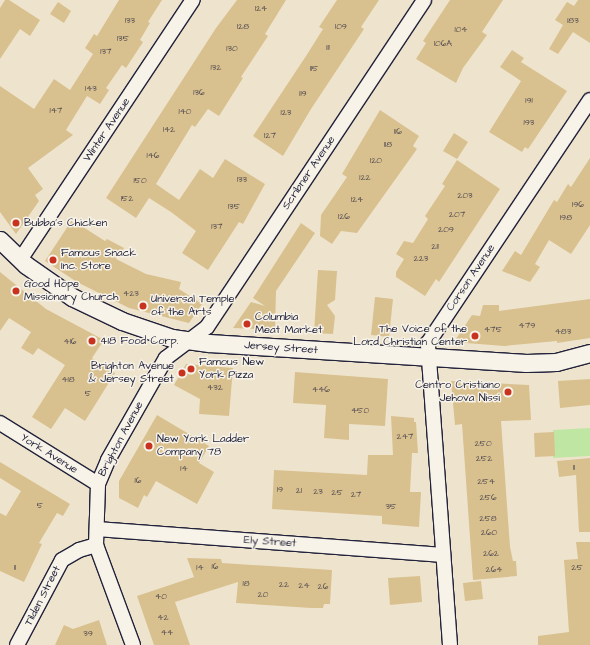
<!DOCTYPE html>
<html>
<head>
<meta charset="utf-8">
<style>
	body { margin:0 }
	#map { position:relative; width:590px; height:645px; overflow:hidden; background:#eee4cd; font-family:"Architects Daughter",sans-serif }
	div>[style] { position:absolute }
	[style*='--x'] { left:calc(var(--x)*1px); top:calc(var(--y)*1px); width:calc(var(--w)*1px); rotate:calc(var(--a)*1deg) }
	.green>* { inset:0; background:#bfe7a3 }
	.building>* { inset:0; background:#d9c08f }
	.roads { filter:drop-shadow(1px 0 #22223b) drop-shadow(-1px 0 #22223b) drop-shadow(0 1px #22223b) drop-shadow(0 -1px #22223b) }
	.minor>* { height:14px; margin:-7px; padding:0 7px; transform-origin:7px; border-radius:7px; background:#f7f3e8 }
	.tertiary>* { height:17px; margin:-8.5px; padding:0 8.5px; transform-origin:8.5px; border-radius:8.5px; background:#f7f3e8 }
	.dots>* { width:11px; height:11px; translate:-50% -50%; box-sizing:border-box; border:2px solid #f7f3e8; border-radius:50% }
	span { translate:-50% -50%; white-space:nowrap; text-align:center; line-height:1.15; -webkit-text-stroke:3px #f7f3e8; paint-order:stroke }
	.number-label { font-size:9px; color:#504a50 }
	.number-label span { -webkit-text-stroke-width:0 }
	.street-label { font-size:11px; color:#22223b }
	.poi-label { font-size:11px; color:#22223b }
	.left { translate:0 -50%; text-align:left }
	.right { translate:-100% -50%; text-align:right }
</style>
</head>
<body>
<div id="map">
	<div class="green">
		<div style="clip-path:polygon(590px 428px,590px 456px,553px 458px,553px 430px)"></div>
	</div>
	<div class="building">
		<div style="clip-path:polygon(5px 0,9px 0,40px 20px,30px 36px,20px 29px,0 59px,0 8px)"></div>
		<div style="clip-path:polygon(119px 0,162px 0,148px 22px,150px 23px,140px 40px,143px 42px,126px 68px,122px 65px,106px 88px,109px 90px,100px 104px,87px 96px,66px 130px,73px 135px,28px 168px,43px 189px,35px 195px,39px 201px,16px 234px,0 212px,0 86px,34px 109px,54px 79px,70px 90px,93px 54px,85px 48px,94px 34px,97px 36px)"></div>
		<div style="clip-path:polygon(237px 0,286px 0,265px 34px,268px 36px,241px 77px,243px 78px,219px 116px,208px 109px,195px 127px,192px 125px,156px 184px,179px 200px,200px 169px,213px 178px,225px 159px,265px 184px,243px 224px,239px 222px,208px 270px,182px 253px,196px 231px,171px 212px,149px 198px,136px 218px,106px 198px,216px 28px)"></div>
		<div style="clip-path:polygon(337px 0,379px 0,361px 27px,364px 29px,311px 109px,283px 156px,253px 136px,306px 56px,323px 29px,319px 27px)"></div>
		<div style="clip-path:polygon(450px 0,503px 0,482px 32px,487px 35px,463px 68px,456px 83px,416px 59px,426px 43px,423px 41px)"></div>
		<div style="clip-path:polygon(578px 0,590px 0,590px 43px,573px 32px,558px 54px,549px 49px,563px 25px,555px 20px,567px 2px,574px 6px)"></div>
		<div style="clip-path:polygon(58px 2px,71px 11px,64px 23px,50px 14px)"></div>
		<div style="clip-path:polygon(512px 50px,524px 58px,521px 62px,567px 91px,528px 149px,525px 147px,522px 152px,489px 132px,521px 81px,500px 67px)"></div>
		<div style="clip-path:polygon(380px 110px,419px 136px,413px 146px,417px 149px,357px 233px,341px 231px,332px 244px,320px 236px,321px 215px,347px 177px,342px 174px)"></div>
		<div style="clip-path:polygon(454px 133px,468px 142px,457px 159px,443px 151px)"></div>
		<div style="clip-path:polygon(590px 158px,590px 225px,571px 254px,549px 240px,535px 264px,540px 267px,530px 282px,502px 271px,515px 251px,521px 255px,554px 200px,557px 202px,568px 184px,571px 187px)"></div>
		<div style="clip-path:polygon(457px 160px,500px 189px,439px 282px,436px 279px,425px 296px,396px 277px,396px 272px,404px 259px,396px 254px,404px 241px,413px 243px,428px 219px,425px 216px,445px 186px,442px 184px)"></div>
		<div style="clip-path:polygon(72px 220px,105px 241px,107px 239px,124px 248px,116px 259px,146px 274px,181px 282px,179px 289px,202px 304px,189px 323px,129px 308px,77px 282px,45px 261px)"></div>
		<div style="clip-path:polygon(301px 223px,315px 233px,276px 291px,275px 330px,233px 328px,251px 302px,265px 306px,253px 298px)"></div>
		<div style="clip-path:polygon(318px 270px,337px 271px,335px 300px,327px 305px,335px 316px,333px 334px,314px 333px)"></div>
		<div style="clip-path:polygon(0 272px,46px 309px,104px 340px,92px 358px,115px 373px,85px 421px,65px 408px,51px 429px,32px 417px,65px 365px,38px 348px,33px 355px,21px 348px,31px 332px,9px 318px,0 331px)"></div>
		<div style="clip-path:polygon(375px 297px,393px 299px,389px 337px,371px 335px)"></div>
		<div style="clip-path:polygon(590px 299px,590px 338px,557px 343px,557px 341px,504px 346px,454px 342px,472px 315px,480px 316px,483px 305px,499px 305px,499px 311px)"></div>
		<div style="clip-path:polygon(186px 364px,233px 368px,229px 416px,199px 414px,200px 399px,174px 385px)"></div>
		<div style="clip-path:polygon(295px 372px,388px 379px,385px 426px,349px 424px,349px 440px,324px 438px,326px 405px,293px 403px)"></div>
		<div style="clip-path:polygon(590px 379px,590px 405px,560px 408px,558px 381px)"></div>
		<div style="clip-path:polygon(451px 381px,529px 385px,531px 420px,501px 421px,510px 547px,513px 561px,516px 561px,517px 576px,473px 580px,462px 424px,455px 425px)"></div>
		<div style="clip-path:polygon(157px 415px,209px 446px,199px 463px,214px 472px,197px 504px,156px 481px,147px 497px,144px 495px,138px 508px,119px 498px,119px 481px)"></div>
		<div style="clip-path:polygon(391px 416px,414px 418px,414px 422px,416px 422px,418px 453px,412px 453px,410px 492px,421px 492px,419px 527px,382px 524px,382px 516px,272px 509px,274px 470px,367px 475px,368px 455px,393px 455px)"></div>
		<div style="clip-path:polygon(554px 432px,555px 456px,535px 457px,534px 433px)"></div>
		<div style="clip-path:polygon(590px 458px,590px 532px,579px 532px,576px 475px,559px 477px,557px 461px)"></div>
		<div style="clip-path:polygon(0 462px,70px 504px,63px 516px,57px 513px,39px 543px,42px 544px,24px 582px,0 571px,0 513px,6px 516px,21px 491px,0 478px)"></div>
		<div style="clip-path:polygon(576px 542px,590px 542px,590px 645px,538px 645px,538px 636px,569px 632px,564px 560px,578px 559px)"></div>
		<div style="clip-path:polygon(187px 558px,221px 559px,222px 563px,332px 570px,330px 604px,324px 604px,323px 608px,311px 608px,236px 603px,238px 582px,175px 602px,190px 645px,154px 645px,137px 596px,194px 577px)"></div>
		<div style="clip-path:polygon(420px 576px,422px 602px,390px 605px,388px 578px)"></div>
		<div style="clip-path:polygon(481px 581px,483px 599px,465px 601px,463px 583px)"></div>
		<div style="clip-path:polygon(99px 620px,107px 645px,55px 645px,64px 625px,73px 629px)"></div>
	</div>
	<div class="roads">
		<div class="minor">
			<div style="--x:20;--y:260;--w:312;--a:-56.4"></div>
			<div style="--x:0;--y:423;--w:115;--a:31.9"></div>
			<div style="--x:97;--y:529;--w:347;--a:4.3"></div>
			<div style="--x:17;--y:645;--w:96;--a:-62.1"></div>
			<div style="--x:62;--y:560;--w:20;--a:-30"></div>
			<div style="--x:79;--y:550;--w:18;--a:-16"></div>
			<div style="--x:133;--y:645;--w:107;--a:-110.3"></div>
			<div style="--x:96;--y:545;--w:61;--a:-88.1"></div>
			<div style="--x:98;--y:484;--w:26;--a:-67"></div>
			<div style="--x:108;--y:460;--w:117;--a:-60.4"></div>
			<div style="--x:166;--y:358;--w:51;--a:-37.1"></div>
			<div style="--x:207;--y:327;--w:392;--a:-56.4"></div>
			<div style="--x:450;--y:645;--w:303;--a:-94.2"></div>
			<div style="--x:428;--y:343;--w:292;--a:-56.3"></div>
		</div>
		<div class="tertiary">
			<div style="--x:0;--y:240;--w:36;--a:44"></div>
			<div style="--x:26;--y:265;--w:56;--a:34.8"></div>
			<div style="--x:72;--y:297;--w:55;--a:25.6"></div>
			<div style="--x:122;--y:321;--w:53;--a:18.8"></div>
			<div style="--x:172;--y:338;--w:37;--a:8"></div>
			<div style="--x:209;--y:343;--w:318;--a:3.6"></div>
			<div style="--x:526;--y:363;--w:30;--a:-2"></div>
			<div style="--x:556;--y:362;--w:35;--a:-15"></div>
		</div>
	</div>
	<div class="dots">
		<div style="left:16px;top:223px;background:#c8321e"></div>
		<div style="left:53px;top:260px;background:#c8321e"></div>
		<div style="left:16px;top:291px;background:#c8321e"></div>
		<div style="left:143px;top:306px;background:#c8321e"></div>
		<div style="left:247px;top:324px;background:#c8321e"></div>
		<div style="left:475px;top:336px;background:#c8321e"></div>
		<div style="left:92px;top:341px;background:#c8321e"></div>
		<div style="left:191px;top:369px;background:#c8321e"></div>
		<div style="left:182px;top:373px;background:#c8321e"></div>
		<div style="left:508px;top:392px;background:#c8321e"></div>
		<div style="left:149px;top:446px;background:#c8321e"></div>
	</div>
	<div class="number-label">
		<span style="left:261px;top:9px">124</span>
		<span style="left:130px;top:21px">133</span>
		<span style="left:573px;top:21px">183</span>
		<span style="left:243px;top:27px">128</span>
		<span style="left:341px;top:27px">109</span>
		<span style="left:461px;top:30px">104</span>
		<span style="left:123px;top:39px">135</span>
		<span style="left:443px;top:44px">106A</span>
		<span style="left:328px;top:48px">111</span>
		<span style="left:232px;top:49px">130</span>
		<span style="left:106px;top:52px">137</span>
		<span style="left:216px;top:68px">132</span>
		<span style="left:314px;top:69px">115</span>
		<span style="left:91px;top:89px">143</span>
		<span style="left:199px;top:93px">136</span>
		<span style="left:303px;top:94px">119</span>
		<span style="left:529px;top:101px">191</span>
		<span style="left:56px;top:111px">147</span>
		<span style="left:185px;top:112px">140</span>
		<span style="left:286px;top:113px">123</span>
		<span style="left:529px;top:123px">193</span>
		<span style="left:169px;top:130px">142</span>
		<span style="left:398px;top:132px">116</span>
		<span style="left:270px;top:136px">127</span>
		<span style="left:388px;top:145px">118</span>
		<span style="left:153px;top:156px">146</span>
		<span style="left:376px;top:161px">120</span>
		<span style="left:365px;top:178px">122</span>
		<span style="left:242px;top:180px">133</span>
		<span style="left:140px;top:181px">150</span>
		<span style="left:465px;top:196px">203</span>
		<span style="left:127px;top:199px">152</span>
		<span style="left:357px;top:200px">124</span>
		<span style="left:578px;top:205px">196</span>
		<span style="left:234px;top:207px">135</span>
		<span style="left:457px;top:215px">207</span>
		<span style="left:344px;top:217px">126</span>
		<span style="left:566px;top:218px">198</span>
		<span style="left:217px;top:227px">137</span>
		<span style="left:446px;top:230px">209</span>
		<span style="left:435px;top:247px">211</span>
		<span style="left:421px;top:259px">223</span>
		<span style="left:131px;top:294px">423</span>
		<span style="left:527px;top:326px">479</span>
		<span style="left:493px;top:330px">475</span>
		<span style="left:563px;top:332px">483</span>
		<span style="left:70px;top:342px">416</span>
		<span style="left:68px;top:380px">418</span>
		<span style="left:215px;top:388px">432</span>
		<span style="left:321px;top:390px">446</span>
		<span style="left:88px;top:394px">5</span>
		<span style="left:360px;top:411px">450</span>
		<span style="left:405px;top:437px">247</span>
		<span style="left:483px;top:444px">250</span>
		<span style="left:484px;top:459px">252</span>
		<span style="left:574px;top:468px">11</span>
		<span style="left:184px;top:469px">14</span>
		<span style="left:138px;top:481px">16</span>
		<span style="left:486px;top:482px">254</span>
		<span style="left:280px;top:490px">19</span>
		<span style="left:299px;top:491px">21</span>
		<span style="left:318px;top:492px">23</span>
		<span style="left:337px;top:493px">25</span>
		<span style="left:356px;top:495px">27</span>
		<span style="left:488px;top:498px">256</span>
		<span style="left:40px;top:506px">5</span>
		<span style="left:391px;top:507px">35</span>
		<span style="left:488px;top:519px">258</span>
		<span style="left:489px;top:533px">260</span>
		<span style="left:491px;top:554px">262</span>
		<span style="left:215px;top:567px">16</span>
		<span style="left:15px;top:568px">11</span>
		<span style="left:200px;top:568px">14</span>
		<span style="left:577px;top:568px">25</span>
		<span style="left:494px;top:570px">264</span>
		<span style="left:246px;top:584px">18</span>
		<span style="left:284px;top:585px">22</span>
		<span style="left:304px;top:586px">24</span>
		<span style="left:323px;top:587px">26</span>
		<span style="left:263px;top:595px">20</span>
		<span style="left:161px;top:597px">40</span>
		<span style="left:163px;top:618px">42</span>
		<span style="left:167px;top:633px">44</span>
		<span style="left:88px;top:634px">39</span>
	</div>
	<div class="street-label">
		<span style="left:107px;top:130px;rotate:-56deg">Winter Avenue</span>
		<span style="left:309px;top:173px;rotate:-56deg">Scribner Avenue</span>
		<span style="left:471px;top:278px;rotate:-56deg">Corson Avenue</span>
		<span style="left:281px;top:348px;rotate:4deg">Jersey Street</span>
		<span style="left:121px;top:439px;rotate:-62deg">Brighton Avenue</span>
		<span style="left:49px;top:454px;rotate:32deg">York Avenue</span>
		<span style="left:270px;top:542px;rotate:4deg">Ely Street</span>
		<span style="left:43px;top:596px;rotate:-63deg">Tilden Street</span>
	</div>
	<div class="poi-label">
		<span class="left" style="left:24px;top:223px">Bubba's Chicken</span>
		<span class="left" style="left:61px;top:260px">Famous Snack<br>Inc. Store</span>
		<span class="left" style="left:24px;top:291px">Good Hope<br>Missionary Church</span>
		<span class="left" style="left:151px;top:306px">Universal Temple<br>of the Arts</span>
		<span class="left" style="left:255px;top:324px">Columbia<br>Meat Market</span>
		<span class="right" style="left:467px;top:336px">The Voice of the<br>Lord Christian Center</span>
		<span class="left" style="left:100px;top:341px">418 Food Corp.</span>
		<span class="left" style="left:199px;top:369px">Famous New<br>York Pizza</span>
		<span class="right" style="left:174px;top:373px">Brighton Avenue<br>&amp; Jersey Street</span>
		<span class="right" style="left:500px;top:392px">Centro Cristiano<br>Jehova Nissi</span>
		<span class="left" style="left:157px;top:446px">New York Ladder<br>Company 78</span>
	</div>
</div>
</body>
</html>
